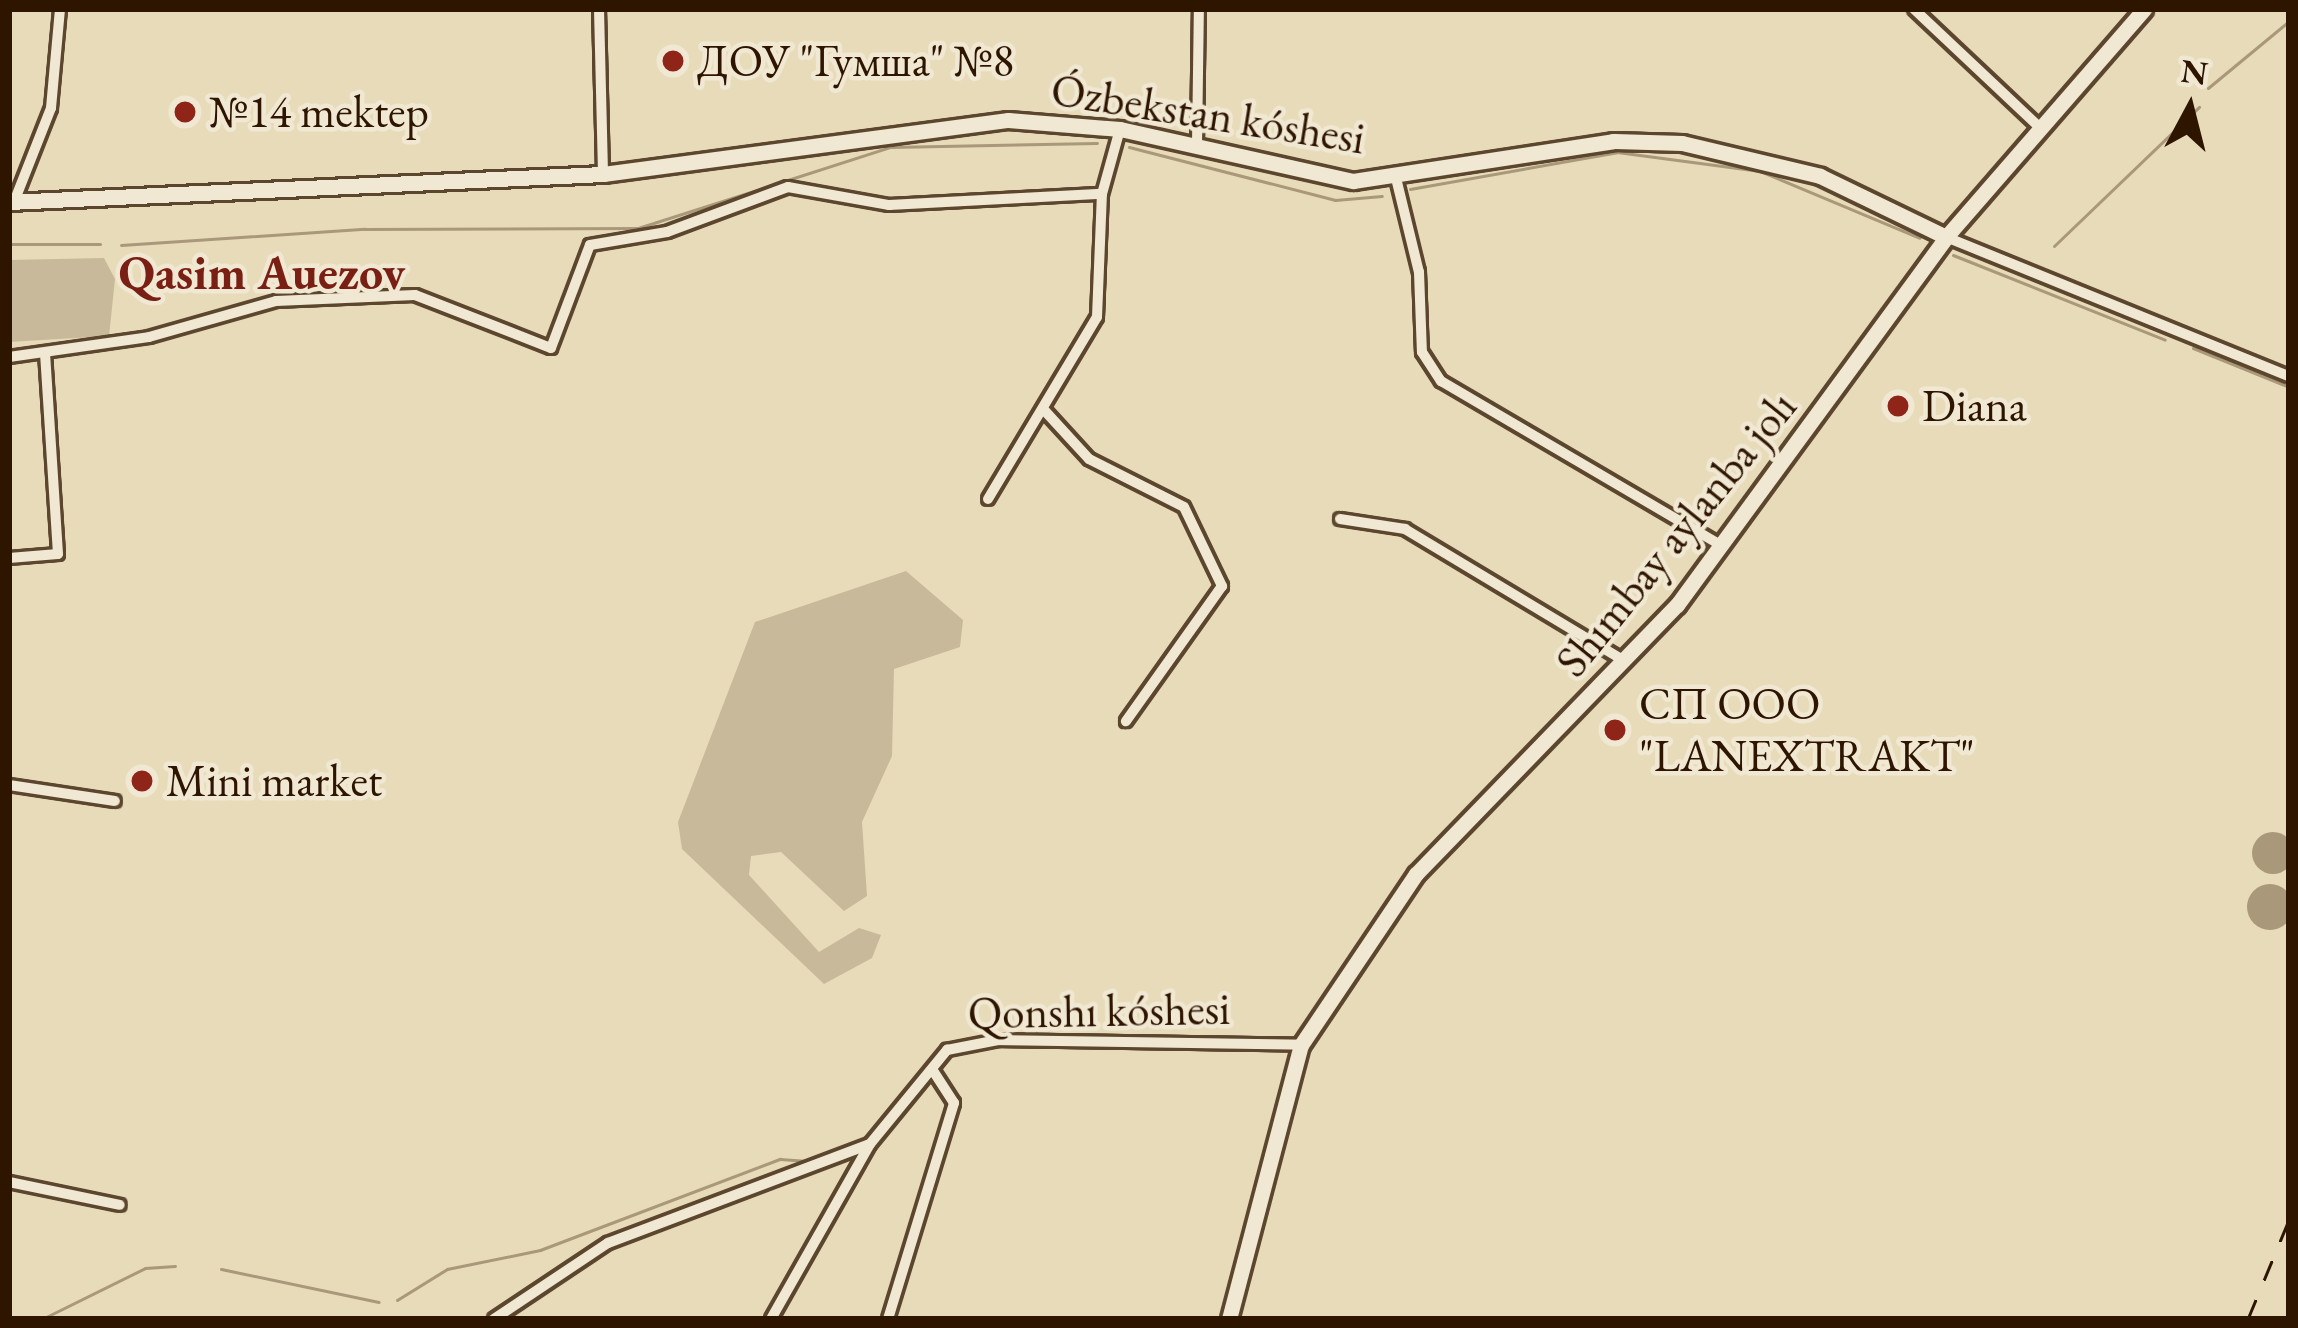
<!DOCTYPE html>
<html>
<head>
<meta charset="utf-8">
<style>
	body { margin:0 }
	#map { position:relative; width:2298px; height:1328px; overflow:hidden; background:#e8dbb9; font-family:"EB Garamond",serif }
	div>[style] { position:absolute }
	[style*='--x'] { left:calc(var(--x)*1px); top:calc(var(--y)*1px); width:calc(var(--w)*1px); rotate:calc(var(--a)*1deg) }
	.green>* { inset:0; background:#c8b99a }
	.water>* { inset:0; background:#a9987a }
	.round { border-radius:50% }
	.stream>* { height:3px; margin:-1.5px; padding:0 1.5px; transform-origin:1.5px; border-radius:1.5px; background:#a9987a }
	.roads { filter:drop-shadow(3px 0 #5c462e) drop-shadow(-3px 0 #5c462e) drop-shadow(0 3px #5c462e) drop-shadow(0 -3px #5c462e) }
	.street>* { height:10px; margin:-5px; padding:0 5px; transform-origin:5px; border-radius:5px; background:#f0e8d2 }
	.secondary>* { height:15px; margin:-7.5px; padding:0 7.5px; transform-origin:7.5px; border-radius:7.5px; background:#f0e8d2 }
	.rail>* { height:3px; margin-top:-1.5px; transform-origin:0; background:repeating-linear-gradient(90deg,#2e1500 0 21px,transparent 0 42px) }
	.dots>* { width:33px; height:33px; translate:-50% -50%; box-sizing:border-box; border:6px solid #f0e8d2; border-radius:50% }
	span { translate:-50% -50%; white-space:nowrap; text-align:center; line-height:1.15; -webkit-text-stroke:9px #f0e8d2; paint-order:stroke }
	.poi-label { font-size:45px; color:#2e1500 }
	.left { translate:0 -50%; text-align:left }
	.street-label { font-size:45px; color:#2e1500 }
	.neighbourhood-label { font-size:48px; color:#7a1f14; font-weight:700 }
	.frame { position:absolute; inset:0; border:12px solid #2e1500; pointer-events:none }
	.north { position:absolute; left:2130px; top:48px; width:120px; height:120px; -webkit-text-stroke:9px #f0e8d2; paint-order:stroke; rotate:7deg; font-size:33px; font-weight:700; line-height:48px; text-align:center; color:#2e1500 }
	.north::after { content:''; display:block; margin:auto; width:42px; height:54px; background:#2e1500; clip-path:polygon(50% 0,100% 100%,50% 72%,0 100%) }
</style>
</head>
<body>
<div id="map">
	<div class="green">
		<div style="clip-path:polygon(104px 258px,115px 279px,109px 336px,9px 342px,9px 260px)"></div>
		<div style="clip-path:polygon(906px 571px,963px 620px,960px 647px,894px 669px,892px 756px,862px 822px,867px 896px,844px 911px,781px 852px,751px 856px,749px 875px,819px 952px,859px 928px,881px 935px,872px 958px,824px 984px,682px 849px,678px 822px,755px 622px)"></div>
	</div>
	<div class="water">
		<div class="round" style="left:2252px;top:832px;width:42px;height:42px"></div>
		<div class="round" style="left:2247px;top:884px;width:46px;height:46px"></div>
	</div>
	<div class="stream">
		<div style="--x:2208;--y:88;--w:105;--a:-39.6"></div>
		<div style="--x:1129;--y:147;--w:213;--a:14.4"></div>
		<div style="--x:1335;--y:200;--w:47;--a:-4.9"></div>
		<div style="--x:1410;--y:189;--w:210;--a:-10.1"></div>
		<div style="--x:1617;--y:152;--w:144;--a:7.6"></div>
		<div style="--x:1760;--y:171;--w:173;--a:22.7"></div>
		<div style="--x:9;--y:244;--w:91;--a:0"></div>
		<div style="--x:121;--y:245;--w:244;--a:-3.8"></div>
		<div style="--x:364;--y:229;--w:274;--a:-0.2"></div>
		<div style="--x:638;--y:228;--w:266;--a:-17.8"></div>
		<div style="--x:891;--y:147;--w:206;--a:-1.1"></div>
		<div style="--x:2054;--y:246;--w:201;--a:-43.8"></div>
		<div style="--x:1953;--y:255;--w:228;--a:21.8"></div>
		<div style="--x:2193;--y:348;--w:104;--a:22.1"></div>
		<div style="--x:221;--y:1269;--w:161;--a:11.8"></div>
		<div style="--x:397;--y:1300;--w:59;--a:-31.8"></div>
		<div style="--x:447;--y:1269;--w:95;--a:-11.5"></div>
		<div style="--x:540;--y:1250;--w:257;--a:-20.8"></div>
		<div style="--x:780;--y:1159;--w:31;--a:4"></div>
		<div style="--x:42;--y:1319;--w:115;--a:-26.3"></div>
		<div style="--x:145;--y:1268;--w:30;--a:-4"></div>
	</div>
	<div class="roads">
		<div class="street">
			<div style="--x:599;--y:9;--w:165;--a:88.6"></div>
			<div style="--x:1914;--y:9;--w:168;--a:43.3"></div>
			<div style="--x:1197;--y:144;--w:135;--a:-89.2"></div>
			<div style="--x:1396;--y:178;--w:97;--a:76.3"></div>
			<div style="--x:1419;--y:272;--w:80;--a:87.9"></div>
			<div style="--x:1422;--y:352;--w:35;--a:57"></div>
			<div style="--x:1441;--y:381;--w:324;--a:30.4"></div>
			<div style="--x:14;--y:202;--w:101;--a:-68.5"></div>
			<div style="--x:51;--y:108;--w:99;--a:-84.8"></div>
			<div style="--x:1946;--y:237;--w:370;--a:22.1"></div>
			<div style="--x:9;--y:357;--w:141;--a:-8.1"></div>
			<div style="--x:149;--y:337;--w:132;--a:-15.8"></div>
			<div style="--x:276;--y:301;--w:139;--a:-2.5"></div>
			<div style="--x:415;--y:295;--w:146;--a:21.3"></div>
			<div style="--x:551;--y:348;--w:110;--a:-69.3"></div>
			<div style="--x:590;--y:245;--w:78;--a:-9.6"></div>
			<div style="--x:667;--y:232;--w:129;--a:-20.4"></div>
			<div style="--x:788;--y:187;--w:103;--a:10.1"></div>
			<div style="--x:889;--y:205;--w:213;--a:-3"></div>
			<div style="--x:1045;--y:411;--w:65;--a:47.5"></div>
			<div style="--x:1089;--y:459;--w:106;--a:26.8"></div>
			<div style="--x:1184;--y:507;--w:88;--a:64.3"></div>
			<div style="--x:1222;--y:586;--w:166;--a:125.4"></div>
			<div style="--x:988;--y:499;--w:212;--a:-59.1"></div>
			<div style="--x:1097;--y:317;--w:123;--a:-87.7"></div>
			<div style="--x:1102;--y:194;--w:67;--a:-74.5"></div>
			<div style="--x:1340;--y:519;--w:66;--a:8.7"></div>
			<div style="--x:1405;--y:529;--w:257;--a:31"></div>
			<div style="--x:9;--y:558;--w:49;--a:-4.7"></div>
			<div style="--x:58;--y:554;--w:201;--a:-93.7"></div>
			<div style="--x:9;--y:785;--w:107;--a:8.6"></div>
			<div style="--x:9;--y:1182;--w:113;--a:11.7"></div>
			<div style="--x:494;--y:1319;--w:137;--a:-33.7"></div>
			<div style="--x:608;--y:1243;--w:280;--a:-20.7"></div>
			<div style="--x:771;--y:1319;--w:201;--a:-60.5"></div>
			<div style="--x:870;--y:1144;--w:122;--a:-50.7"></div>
			<div style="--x:947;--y:1050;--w:52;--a:-11.1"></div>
			<div style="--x:998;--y:1040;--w:303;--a:0.9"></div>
			<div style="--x:888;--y:1319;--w:226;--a:-73"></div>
			<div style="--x:954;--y:1103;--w:40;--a:-122.9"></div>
		</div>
		<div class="secondary">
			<div style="--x:9;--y:202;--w:595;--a:-2.7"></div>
			<div style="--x:603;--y:174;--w:409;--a:-7.6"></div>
			<div style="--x:1008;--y:120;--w:112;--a:4.6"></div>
			<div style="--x:1120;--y:129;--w:239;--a:12.6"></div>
			<div style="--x:1353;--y:181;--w:263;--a:-8.7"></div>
			<div style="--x:1613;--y:141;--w:69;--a:1.7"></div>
			<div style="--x:1682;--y:143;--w:142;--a:13.4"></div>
			<div style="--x:1820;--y:176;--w:140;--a:25.8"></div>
			<div style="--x:1229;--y:1319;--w:283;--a:-75.3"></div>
			<div style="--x:1301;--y:1045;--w:206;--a:-56.1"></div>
			<div style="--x:1416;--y:874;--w:375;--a:-45.9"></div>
			<div style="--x:1677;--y:605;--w:456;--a:-53.8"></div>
			<div style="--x:1946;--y:237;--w:302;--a:-49"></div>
		</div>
	</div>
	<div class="rail">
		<div style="--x:2248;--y:1319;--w:107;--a:-67.5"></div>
	</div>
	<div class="dots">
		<div style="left:673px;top:61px;background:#8f2418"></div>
		<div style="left:185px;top:112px;background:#8f2418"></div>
		<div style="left:1898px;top:406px;background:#8f2418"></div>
		<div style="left:1615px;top:730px;background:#8f2418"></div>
		<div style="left:142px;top:781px;background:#8f2418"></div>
	</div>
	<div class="poi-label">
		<span class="left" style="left:697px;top:61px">ДОУ "Гумша" №8</span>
		<span class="left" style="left:209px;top:112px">№14 mektep</span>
		<span class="left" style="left:1922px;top:406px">Diana</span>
		<span class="left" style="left:1639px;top:730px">СП ООО<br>"LANEXTRAKT"</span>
		<span class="left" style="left:166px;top:781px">Mini market</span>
	</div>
	<div class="street-label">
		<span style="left:1208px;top:114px;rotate:9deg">Ózbekstan kóshesi</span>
		<span style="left:1676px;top:534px;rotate:-51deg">Shımbay aylanba jolı</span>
		<span style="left:1099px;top:1011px;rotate:-1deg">Qonshı kóshesi</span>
	</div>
	<div class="neighbourhood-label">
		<span style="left:262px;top:273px">Qasim Auezov</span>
	</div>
	<div class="frame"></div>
	<div class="north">N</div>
</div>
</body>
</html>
